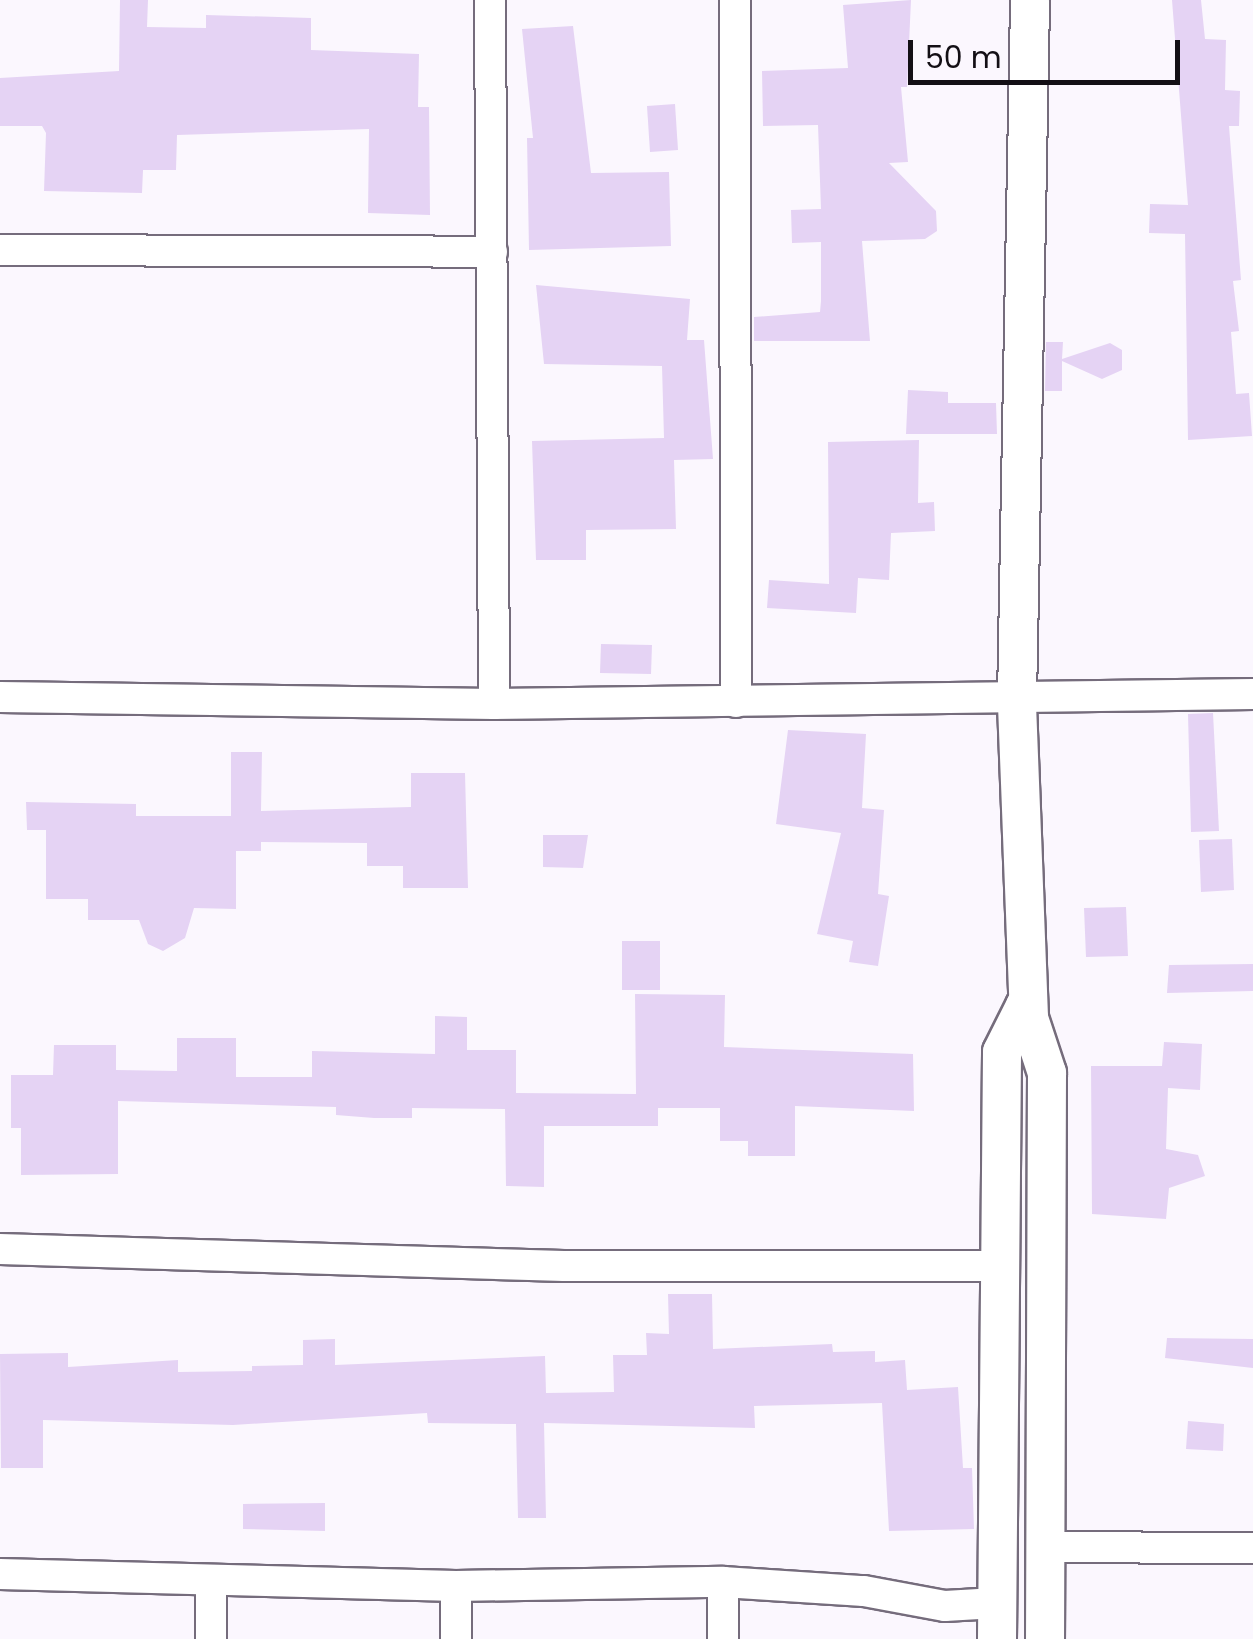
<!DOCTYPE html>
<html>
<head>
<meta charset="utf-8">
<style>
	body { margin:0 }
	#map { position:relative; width:1253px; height:1639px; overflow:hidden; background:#fbf7fe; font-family:Poppins,sans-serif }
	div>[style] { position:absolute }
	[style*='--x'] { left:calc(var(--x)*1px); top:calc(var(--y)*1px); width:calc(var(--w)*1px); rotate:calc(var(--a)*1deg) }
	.building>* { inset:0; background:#e5d3f4 }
	.roads { filter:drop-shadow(2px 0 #756c7c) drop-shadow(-2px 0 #756c7c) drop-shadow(0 2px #756c7c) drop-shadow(0 -2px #756c7c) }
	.minor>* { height:30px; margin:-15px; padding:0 15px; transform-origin:15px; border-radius:15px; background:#fff }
	.tertiary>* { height:38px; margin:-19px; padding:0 19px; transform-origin:19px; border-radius:19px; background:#fff }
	span { translate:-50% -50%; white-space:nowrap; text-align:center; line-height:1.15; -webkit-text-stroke:9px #fbf7fe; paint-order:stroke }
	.scale { position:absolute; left:908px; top:40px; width:272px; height:45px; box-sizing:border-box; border:5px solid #130f15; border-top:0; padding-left:12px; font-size:30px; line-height:35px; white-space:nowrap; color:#130f15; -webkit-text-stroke:8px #fbf7fe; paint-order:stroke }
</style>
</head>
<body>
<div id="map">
	<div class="building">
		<div style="clip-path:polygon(120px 0,148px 0,147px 27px,206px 28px,206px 15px,311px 18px,311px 50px,419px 54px,418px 107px,429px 107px,430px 215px,368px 213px,369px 129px,177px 135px,176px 170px,143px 170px,142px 193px,44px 191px,46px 133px,42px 126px,0 126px,0 78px,119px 71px)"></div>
		<div style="clip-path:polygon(911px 0,907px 87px,901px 87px,908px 162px,889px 163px,936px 211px,937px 231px,925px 239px,862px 241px,870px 341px,754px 341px,754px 317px,820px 312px,821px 301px,821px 242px,792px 243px,791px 210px,821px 209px,818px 125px,763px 126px,762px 71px,848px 68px,843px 5px)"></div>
		<div style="clip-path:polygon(1172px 0,1201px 0,1205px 39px,1226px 40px,1225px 90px,1240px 91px,1239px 126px,1229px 126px,1241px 280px,1233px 281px,1239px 331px,1231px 332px,1236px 394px,1249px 393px,1252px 436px,1188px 440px,1185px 234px,1149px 233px,1150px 204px,1188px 205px)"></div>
		<div style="clip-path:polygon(573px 26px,591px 173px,669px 172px,671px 246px,529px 250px,527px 138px,533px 138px,522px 29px)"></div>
		<div style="clip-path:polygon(675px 104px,678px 150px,650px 152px,647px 106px)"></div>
		<div style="clip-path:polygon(536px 285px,690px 299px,687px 340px,704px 340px,713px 459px,674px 460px,676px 529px,586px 530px,586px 560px,536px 560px,532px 441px,664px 438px,662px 366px,544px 364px)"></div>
		<div style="clip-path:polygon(1046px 342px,1063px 342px,1062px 359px,1110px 343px,1122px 350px,1122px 370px,1102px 379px,1062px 361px,1062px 391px,1045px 391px)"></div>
		<div style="clip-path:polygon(908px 390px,948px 392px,948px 403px,996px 403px,997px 434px,906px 434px)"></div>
		<div style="clip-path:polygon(919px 440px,918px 503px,934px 502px,935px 531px,891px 533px,889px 580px,858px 578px,856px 613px,767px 608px,769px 580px,829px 584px,828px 442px)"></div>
		<div style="clip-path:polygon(601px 644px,652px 645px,651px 674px,600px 673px)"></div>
		<div style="clip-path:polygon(1213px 713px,1219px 831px,1191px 832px,1188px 714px)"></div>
		<div style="clip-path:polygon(788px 730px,866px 734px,862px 808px,884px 810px,878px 894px,889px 896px,878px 966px,849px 962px,853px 941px,817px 934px,841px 833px,776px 824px)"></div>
		<div style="clip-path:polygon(231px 752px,262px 752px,261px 811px,411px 807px,411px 773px,465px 773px,468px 888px,403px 888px,403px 866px,367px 866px,367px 843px,261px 842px,261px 851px,236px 851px,236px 909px,194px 908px,185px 938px,163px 951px,148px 944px,139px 920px,88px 920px,88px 899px,46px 899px,46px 830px,27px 830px,26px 802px,136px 804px,136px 816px,231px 816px)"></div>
		<div style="clip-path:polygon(543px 835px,588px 835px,583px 868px,543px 867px)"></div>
		<div style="clip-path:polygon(1232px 839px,1234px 890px,1201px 892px,1199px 840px)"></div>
		<div style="clip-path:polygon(1126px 907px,1128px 956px,1086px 957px,1084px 908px)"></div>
		<div style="clip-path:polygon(622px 941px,660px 941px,660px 990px,622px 990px)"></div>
		<div style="clip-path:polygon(1253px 964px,1253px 991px,1167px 993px,1169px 965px)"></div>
		<div style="clip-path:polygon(635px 994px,725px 995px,724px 1047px,913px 1054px,914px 1111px,795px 1106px,795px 1156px,748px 1156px,748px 1141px,720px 1141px,720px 1108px,658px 1108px,658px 1126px,544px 1126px,544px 1187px,506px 1186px,505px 1109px,412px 1108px,412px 1118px,374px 1118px,336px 1115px,336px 1107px,118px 1101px,118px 1174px,21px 1175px,21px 1128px,11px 1128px,11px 1075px,53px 1075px,54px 1045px,116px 1045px,116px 1070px,177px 1071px,177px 1038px,236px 1038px,236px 1077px,312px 1077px,312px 1051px,435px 1054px,435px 1016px,467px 1017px,467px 1050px,516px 1050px,516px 1093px,636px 1094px)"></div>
		<div style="clip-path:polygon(1164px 1042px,1202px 1044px,1200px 1090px,1168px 1088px,1166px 1149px,1198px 1155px,1205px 1176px,1169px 1188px,1166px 1219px,1092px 1214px,1091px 1066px,1162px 1066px)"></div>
		<div style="clip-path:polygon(668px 1294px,712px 1294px,713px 1349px,832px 1344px,833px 1352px,875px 1351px,875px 1362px,905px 1360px,907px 1390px,958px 1387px,963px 1468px,972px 1468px,974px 1529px,889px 1531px,882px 1403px,754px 1406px,755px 1428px,544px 1423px,546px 1518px,518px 1518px,516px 1424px,428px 1423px,427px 1413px,233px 1425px,43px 1420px,43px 1468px,1px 1468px,0 1354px,68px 1353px,68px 1367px,178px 1360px,178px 1372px,252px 1371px,252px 1366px,303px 1365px,303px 1340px,335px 1339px,335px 1365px,545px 1356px,546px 1393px,614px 1392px,613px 1355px,647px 1355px,646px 1333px,669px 1334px)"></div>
		<div style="clip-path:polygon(1167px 1338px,1253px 1339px,1253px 1368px,1165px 1358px)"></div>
		<div style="clip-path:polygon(1188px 1421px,1224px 1424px,1223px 1451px,1186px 1449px)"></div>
		<div style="clip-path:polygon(325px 1503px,325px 1531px,243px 1529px,243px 1504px)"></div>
	</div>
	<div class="roads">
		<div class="minor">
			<div style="--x:490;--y:0;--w:704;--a:89.67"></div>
			<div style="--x:735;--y:0;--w:702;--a:89.92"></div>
			<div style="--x:0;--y:250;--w:492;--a:0.2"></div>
			<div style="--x:0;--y:697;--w:494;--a:0.8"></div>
			<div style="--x:494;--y:704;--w:759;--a:-0.75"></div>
			<div style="--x:0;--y:1249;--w:564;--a:1.73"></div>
			<div style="--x:564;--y:1266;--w:434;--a:0"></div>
			<div style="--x:1043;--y:1547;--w:210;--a:0.3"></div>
			<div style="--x:0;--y:1574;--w:456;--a:1.5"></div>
			<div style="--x:456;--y:1586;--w:267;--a:-0.9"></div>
			<div style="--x:723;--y:1582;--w:141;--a:3.7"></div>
			<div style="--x:864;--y:1591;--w:82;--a:10.5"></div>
			<div style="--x:945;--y:1606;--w:51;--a:-3.4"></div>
			<div style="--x:456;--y:1586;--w:53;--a:90"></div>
			<div style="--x:211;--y:1639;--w:57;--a:-90"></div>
			<div style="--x:723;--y:1639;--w:57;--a:-90"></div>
		</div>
		<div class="tertiary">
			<div style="--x:1025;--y:1006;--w:71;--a:71.8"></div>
			<div style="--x:1047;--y:1073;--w:566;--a:90.2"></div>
			<div style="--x:1029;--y:1017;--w:318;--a:-92.2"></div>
			<div style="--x:1017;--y:699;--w:699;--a:-88.93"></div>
			<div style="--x:997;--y:1639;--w:587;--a:-89.51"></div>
			<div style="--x:1002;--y:1052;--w:51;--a:-63.4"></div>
		</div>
	</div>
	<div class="scale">50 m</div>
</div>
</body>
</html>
